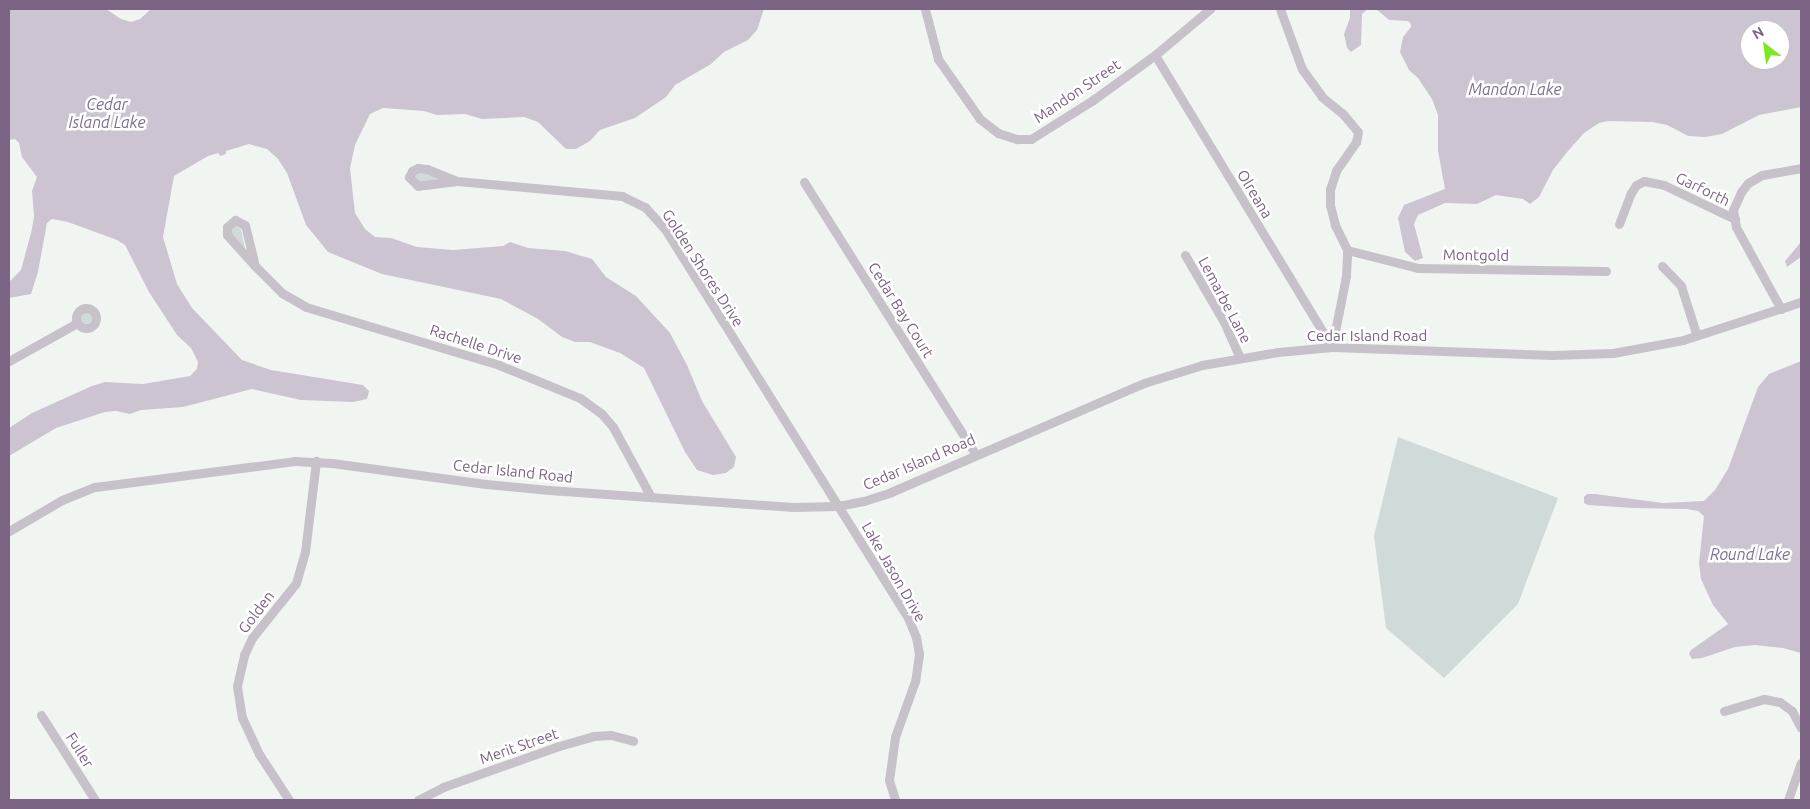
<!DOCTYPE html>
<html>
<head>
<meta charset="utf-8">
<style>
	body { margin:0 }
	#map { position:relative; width:1810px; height:809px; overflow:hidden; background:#f1f5f2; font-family:Ubuntu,sans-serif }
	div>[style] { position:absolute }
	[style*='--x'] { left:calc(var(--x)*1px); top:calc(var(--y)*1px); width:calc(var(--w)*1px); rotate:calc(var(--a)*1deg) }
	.green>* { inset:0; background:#d0dad9 }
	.round { border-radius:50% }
	.water>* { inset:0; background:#ccc4d1 }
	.street>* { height:9px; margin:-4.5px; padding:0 4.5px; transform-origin:4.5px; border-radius:4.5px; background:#c7c2c9 }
	.street>.ring { margin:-4.5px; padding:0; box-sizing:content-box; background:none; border:9px solid #c7c2c9; border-radius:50% }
	span { translate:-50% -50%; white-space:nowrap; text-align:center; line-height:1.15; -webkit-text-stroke:5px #fff; paint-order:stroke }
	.street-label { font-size:15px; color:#7b6383 }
	.water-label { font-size:16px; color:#846d95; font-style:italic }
	.frame { position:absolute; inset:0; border:10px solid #7b6383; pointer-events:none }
	.north { position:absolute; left:1740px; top:20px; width:50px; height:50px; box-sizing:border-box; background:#fff; border:1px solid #cac1cd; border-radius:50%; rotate:330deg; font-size:14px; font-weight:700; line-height:20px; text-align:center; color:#7b6383 }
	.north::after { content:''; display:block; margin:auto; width:18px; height:22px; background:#7ce81e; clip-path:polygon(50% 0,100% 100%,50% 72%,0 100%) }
</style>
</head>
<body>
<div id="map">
	<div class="green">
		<div style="clip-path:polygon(422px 171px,442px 180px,423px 184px,414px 180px,414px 175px)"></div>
		<div style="clip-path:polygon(235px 225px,241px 229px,245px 249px,231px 234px,230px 230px)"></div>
		<div class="round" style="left:80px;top:312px;width:12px;height:12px"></div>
		<div style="clip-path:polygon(1398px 437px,1558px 498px,1518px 604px,1444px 678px,1386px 628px,1374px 536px)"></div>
	</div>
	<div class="water">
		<div style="clip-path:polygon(9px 9px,106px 9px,121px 19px,131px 22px,140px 19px,151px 9px,764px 9px,757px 30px,748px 40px,724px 52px,711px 64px,675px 85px,666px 97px,635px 118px,600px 130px,590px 141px,576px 149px,566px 149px,538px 122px,524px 117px,482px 119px,465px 114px,437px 115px,424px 111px,383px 108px,370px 114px,355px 145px,350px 168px,355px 213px,365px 229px,375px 237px,391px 238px,417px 247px,453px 250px,503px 246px,510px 242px,528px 248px,565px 251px,592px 259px,606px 277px,636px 296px,670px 333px,687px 365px,702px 401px,736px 457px,734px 467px,726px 473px,713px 475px,697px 470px,685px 452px,644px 368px,620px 353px,590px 342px,575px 342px,562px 337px,538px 319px,501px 299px,382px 274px,328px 252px,306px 225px,287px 173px,278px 159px,267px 149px,249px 144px,226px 151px,226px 154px,220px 156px,218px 153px,208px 156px,174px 176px,163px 237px,177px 284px,192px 308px,242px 360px,271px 370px,363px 385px,369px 391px,367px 399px,353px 402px,301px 400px,252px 389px,183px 407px,141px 410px,130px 414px,116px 411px,105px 412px,56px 428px,9px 456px,9px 428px,32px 413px,92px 386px,105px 382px,143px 384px,190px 376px,197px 369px,198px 362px,191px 348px,177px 335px,149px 292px,125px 245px,117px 240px,68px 222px,52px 219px,47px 223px,38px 272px,31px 294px,9px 298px,9px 282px,21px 270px,32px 229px,34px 216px,32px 191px,37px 177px,22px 157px,19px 143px,15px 139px,9px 140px)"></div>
		<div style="clip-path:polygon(1350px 9px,1368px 9px,1362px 14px,1361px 45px,1351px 52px,1347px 48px,1344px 34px,1350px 18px)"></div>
		<div style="clip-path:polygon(evenodd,1376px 9px,1801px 9px,1801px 107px,1759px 115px,1722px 134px,1705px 137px,1688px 136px,1667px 125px,1652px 122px,1608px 121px,1599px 123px,1584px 133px,1568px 151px,1553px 170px,1539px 197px,1530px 204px,1523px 199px,1496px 195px,1477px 204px,1445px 203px,1418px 215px,1414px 224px,1423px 258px,1415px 261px,1405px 252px,1398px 218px,1404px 205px,1445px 189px,1438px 151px,1438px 115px,1432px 99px,1418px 78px,1409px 70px,1400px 52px,1403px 37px,1411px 27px,1411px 24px,1408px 21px,1389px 20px,1376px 9px,1750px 30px,1780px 30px,1780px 60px,1750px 60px,1750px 30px)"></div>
		<div style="clip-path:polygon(1801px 242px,1801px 257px,1787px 267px,1785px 261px)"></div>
		<div style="clip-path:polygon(1801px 361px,1801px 653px,1783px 648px,1755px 645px,1735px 647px,1702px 658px,1692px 659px,1689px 654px,1691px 650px,1728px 624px,1713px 605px,1701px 579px,1699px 563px,1704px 516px,1698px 511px,1687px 509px,1633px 508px,1588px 505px,1584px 503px,1584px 497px,1587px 494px,1595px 494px,1663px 503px,1704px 501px,1715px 490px,1728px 469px,1758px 387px,1769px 374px)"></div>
	</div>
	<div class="street">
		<div style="--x:925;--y:9;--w:52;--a:75.4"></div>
		<div style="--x:938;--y:59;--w:73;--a:55"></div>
		<div style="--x:980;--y:119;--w:23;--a:38"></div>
		<div style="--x:998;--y:133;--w:20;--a:18"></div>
		<div style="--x:1017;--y:139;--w:14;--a:0"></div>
		<div style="--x:1031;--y:139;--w:73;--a:-32.2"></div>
		<div style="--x:1093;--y:100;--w:77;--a:-36"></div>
		<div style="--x:1155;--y:55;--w:72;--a:-39.9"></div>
		<div style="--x:1280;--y:9;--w:64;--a:69.9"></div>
		<div style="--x:1302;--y:69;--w:34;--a:54"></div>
		<div style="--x:1322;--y:97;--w:27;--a:39"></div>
		<div style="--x:1343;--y:114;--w:23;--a:50"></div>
		<div style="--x:1358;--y:132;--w:10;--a:101"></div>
		<div style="--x:1356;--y:142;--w:35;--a:125"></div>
		<div style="--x:1336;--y:171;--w:19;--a:108"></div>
		<div style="--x:1330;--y:189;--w:16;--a:90"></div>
		<div style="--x:1330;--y:205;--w:21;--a:76"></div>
		<div style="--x:1335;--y:225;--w:28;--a:64"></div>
		<div style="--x:1347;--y:250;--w:6;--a:90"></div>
		<div style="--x:1347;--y:256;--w:20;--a:93"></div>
		<div style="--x:1346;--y:276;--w:72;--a:101.2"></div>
		<div style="--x:1155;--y:55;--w:341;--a:58.8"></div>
		<div style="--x:418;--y:168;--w:9;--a:6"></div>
		<div style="--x:427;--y:169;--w:32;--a:22"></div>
		<div style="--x:457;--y:181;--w:39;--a:173"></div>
		<div style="--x:418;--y:186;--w:13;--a:-135"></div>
		<div style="--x:409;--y:177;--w:7;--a:-63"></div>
		<div style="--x:412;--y:171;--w:7;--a:-27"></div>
		<div style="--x:457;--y:181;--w:166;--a:5.2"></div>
		<div style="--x:622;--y:196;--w:25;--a:26"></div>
		<div style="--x:645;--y:207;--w:30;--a:48"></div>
		<div style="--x:665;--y:229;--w:461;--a:58"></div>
		<div style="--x:909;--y:620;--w:18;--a:68"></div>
		<div style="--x:916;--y:637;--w:17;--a:80"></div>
		<div style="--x:919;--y:654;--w:27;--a:98"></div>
		<div style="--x:915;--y:681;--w:59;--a:109.7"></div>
		<div style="--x:895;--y:737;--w:43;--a:97.9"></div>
		<div style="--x:889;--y:780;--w:21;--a:73"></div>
		<div style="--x:804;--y:182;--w:321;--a:57.8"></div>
		<div style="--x:235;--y:220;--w:11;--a:27"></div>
		<div style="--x:245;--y:225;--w:42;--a:76.3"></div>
		<div style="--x:255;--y:266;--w:42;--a:-132.1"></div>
		<div style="--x:227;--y:235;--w:8;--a:-90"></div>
		<div style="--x:227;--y:227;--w:11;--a:-41"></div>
		<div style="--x:1619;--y:224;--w:33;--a:-69"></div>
		<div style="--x:1631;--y:193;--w:9;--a:-58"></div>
		<div style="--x:1636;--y:185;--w:9;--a:-27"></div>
		<div style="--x:1644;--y:181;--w:20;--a:11"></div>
		<div style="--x:1664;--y:185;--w:79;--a:25.6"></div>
		<div style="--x:1347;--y:250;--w:73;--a:14.2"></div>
		<div style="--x:1418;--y:268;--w:188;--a:0.9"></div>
		<div style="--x:1185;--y:255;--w:78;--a:59.8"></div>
		<div style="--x:1224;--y:322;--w:39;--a:66"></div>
		<div style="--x:255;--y:266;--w:38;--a:45"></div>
		<div style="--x:282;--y:293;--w:28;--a:30"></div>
		<div style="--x:306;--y:307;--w:202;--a:16.7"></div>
		<div style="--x:499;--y:365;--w:87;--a:22.2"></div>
		<div style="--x:580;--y:398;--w:26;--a:36"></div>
		<div style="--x:601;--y:413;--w:18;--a:49"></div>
		<div style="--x:613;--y:427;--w:80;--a:61.5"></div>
		<div style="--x:1662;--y:266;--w:28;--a:46"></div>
		<div style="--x:1681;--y:286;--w:52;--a:72.3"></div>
		<div class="ring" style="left:76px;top:308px;width:11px;height:11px"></div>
		<div style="--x:1781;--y:309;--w:94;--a:-118.8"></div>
		<div style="--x:1736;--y:227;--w:17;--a:-100"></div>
		<div style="--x:1733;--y:210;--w:20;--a:-66"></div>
		<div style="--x:1741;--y:192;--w:11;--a:-52"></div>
		<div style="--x:1748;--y:183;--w:16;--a:-30"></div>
		<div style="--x:1762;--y:175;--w:40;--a:-10"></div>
		<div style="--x:9;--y:361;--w:78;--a:-29.2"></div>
		<div style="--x:9;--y:531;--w:61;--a:-30.3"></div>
		<div style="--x:62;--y:500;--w:35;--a:-22"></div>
		<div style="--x:95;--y:487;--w:201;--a:-7.4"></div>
		<div style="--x:294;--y:461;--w:38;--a:3"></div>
		<div style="--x:332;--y:463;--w:155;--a:7.8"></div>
		<div style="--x:486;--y:484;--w:63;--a:5.4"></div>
		<div style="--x:549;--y:490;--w:245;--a:4"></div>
		<div style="--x:793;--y:507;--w:45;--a:-1.3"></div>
		<div style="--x:838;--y:506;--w:26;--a:-11"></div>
		<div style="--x:864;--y:501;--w:28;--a:-18"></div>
		<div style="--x:891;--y:492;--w:275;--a:-23.3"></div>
		<div style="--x:1144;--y:383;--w:61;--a:-17.2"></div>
		<div style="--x:1202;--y:365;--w:77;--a:-9.7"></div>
		<div style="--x:1278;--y:352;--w:54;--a:-5.3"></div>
		<div style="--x:1332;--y:347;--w:220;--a:2.1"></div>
		<div style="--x:1552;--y:355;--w:61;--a:-1.9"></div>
		<div style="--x:1613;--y:353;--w:71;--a:-10.5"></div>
		<div style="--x:1683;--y:340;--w:124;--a:-17.9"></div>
		<div style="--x:1724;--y:711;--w:42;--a:-16.7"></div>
		<div style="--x:1764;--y:699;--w:16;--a:11"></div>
		<div style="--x:1780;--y:702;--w:15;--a:37"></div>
		<div style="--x:1792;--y:711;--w:19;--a:62"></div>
		<div style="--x:41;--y:715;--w:101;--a:57.6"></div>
		<div style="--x:289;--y:800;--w:55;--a:-123.1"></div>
		<div style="--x:259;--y:754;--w:40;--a:-115"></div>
		<div style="--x:242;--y:718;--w:32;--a:-99"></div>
		<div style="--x:237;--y:686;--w:32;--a:-77"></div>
		<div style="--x:244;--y:655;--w:19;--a:-65"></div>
		<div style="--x:252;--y:638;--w:70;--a:-51.3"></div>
		<div style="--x:296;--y:583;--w:32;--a:-74"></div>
		<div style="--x:305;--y:552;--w:92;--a:-83.1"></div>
		<div style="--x:418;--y:800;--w:28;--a:-27"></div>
		<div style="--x:443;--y:787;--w:123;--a:-19.5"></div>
		<div style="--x:559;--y:746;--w:35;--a:-16"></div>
		<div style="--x:593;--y:736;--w:18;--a:-3"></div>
		<div style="--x:611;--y:735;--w:23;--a:15"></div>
		<div style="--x:1788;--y:800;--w:39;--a:-71"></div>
	</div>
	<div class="street-label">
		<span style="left:1077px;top:91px;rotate:-34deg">Mandon Street</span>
		<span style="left:1703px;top:189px;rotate:26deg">Garforth</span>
		<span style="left:1255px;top:194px;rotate:59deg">Olreana</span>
		<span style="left:1476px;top:255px;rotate:1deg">Montgold</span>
		<span style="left:703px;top:268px;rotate:57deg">Golden Shores Drive</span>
		<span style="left:1225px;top:300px;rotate:62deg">Lemarbe Lane</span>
		<span style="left:901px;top:310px;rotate:58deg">Cedar Bay Court</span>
		<span style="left:1367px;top:336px">Cedar Island Road</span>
		<span style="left:476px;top:344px;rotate:18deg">Rachelle Drive</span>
		<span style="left:919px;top:462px;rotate:-23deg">Cedar Island Road</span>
		<span style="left:513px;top:471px;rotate:6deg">Cedar Island Road</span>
		<span style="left:894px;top:572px;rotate:60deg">Lake Jason Drive</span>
		<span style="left:256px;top:612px;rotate:-53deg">Golden</span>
		<span style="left:519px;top:746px;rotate:-19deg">Merit Street</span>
		<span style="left:80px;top:750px;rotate:58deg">Fuller</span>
	</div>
	<div class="water-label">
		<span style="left:1515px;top:89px">Mandon Lake</span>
		<span style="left:107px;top:113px">Cedar<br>Island Lake</span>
		<span style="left:1750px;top:554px">Round Lake</span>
	</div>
	<div class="frame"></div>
	<div class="north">N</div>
</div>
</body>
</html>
